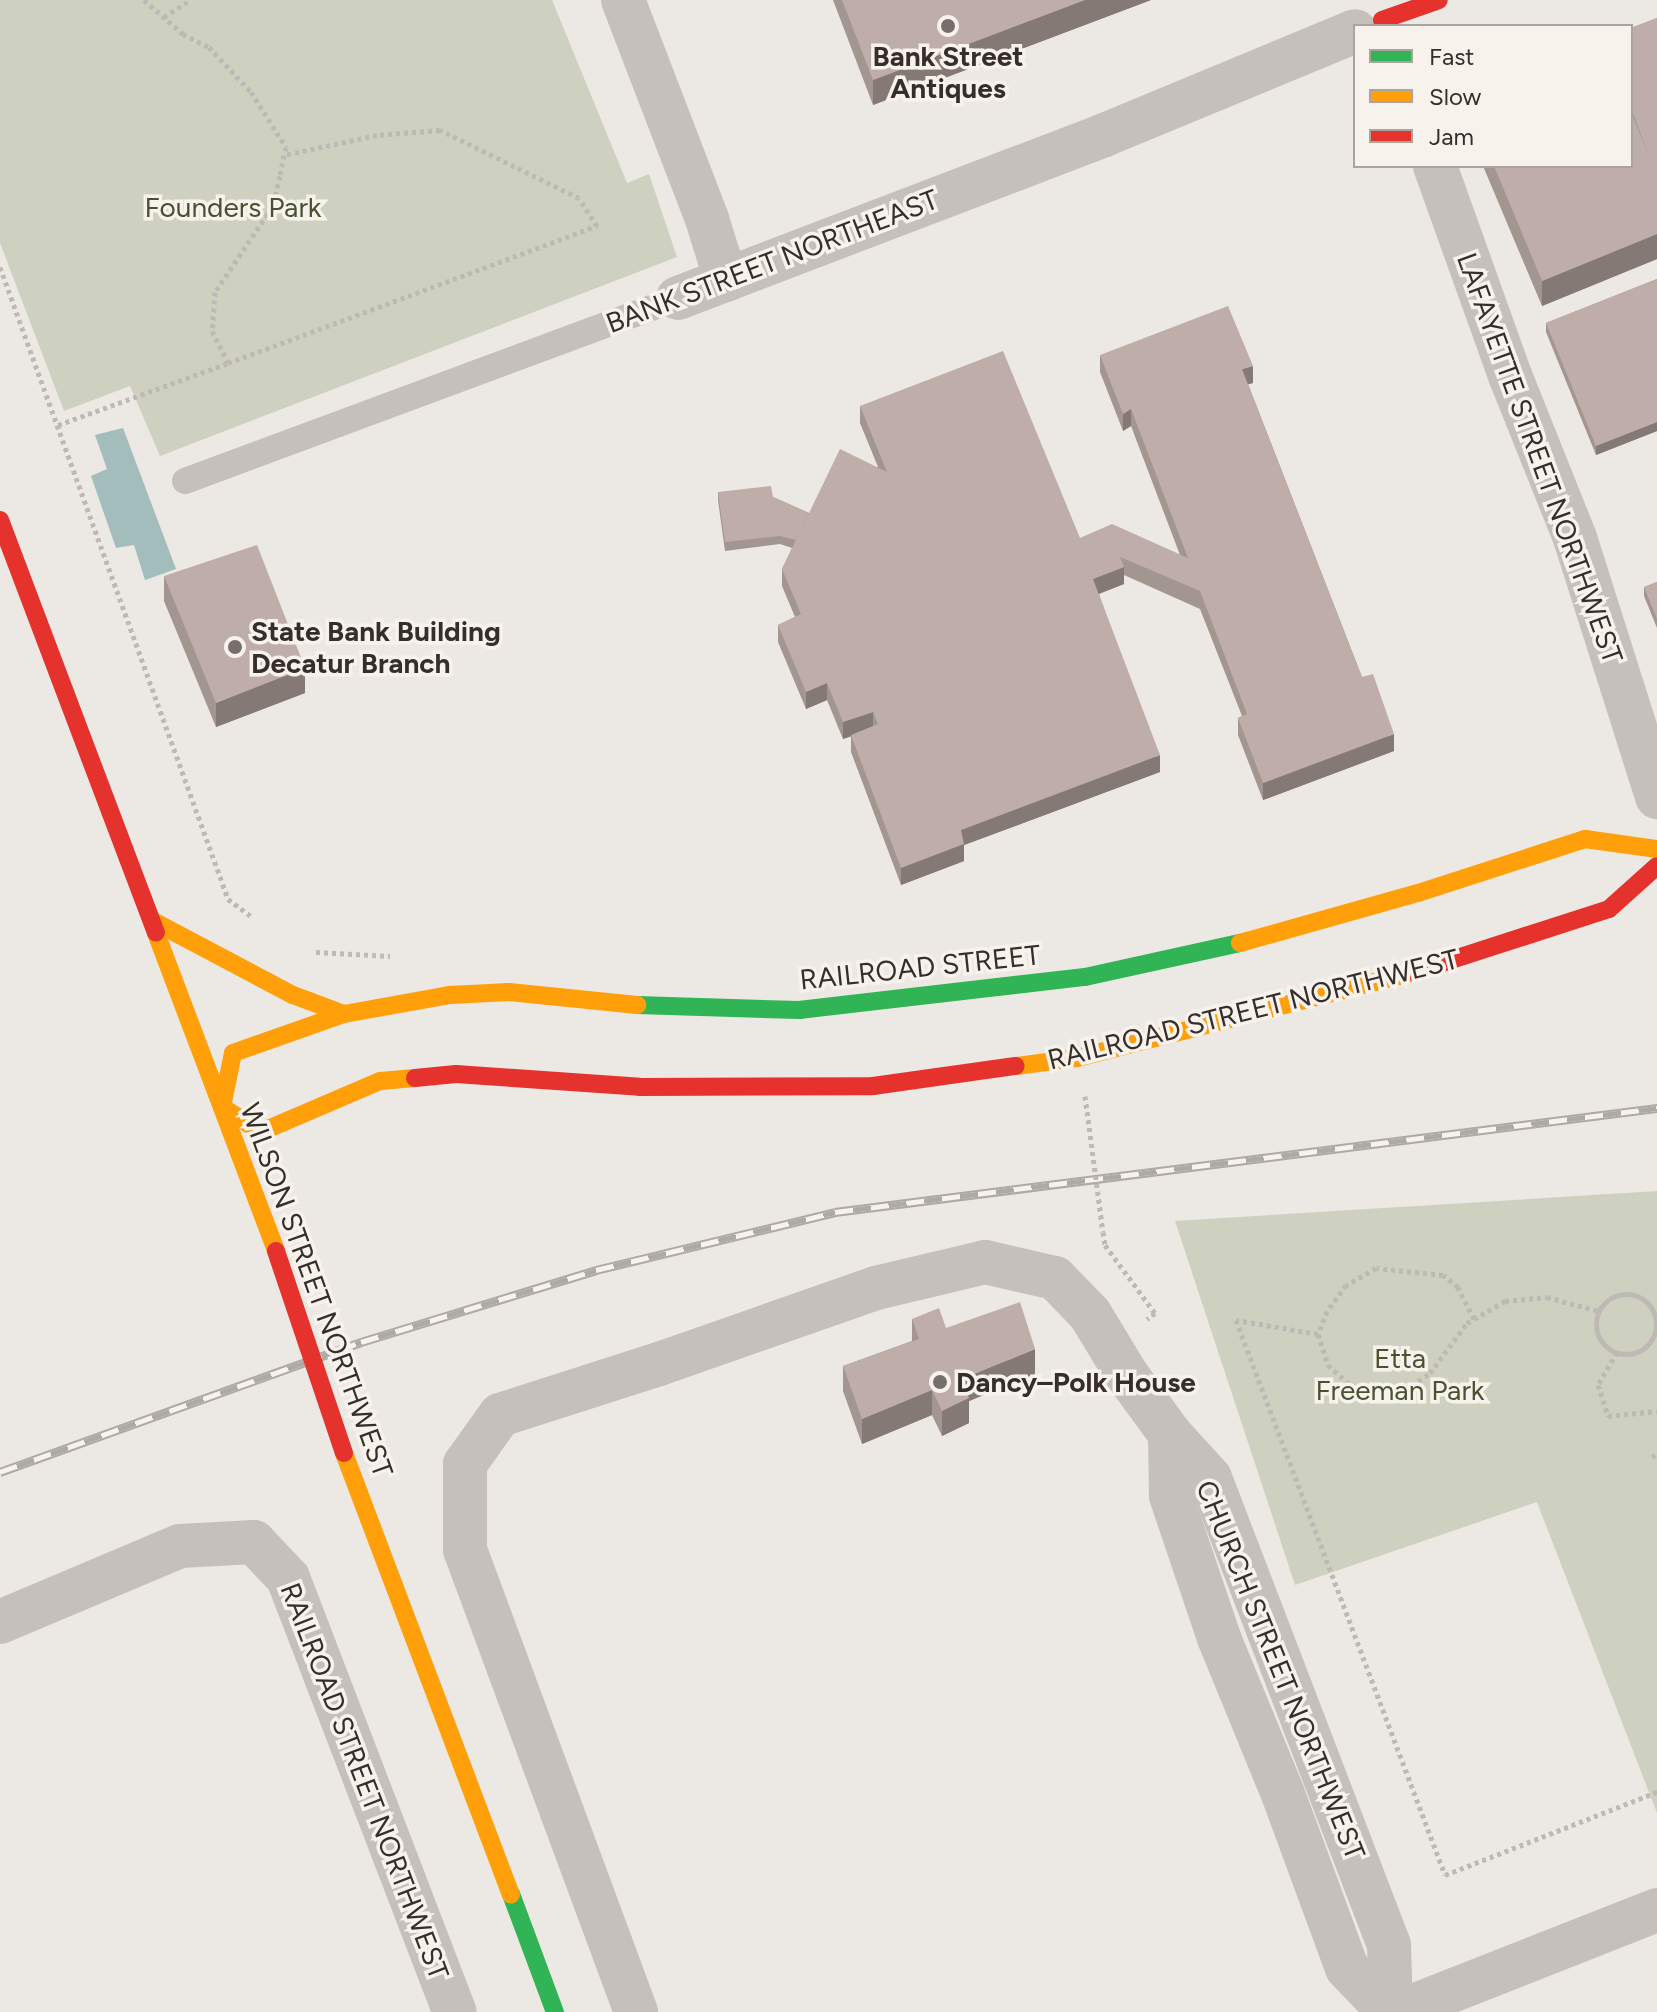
<!DOCTYPE html>
<html>
<head>
<meta charset="utf-8">
<style>
	body { margin:0 }
	#map { position:relative; width:1657px; height:2012px; overflow:hidden; background:#ece8e4; font-family:Figtree,sans-serif }
	div>[style] { position:absolute }
	[style*='--x'] { left:calc(var(--x)*1px); top:calc(var(--y)*1px); width:calc(var(--w)*1px); rotate:calc(var(--a)*1deg) }
	.green>* { inset:0; background:#ced1bf }
	.water>* { inset:0; background:#a2bdbb }
	.path>* { height:5px; margin-top:-2.5px; transform-origin:0; background:repeating-linear-gradient(90deg,#beb9b5 0 4px,transparent 0 8px) }
	.path>.ring { margin:-2.5px; padding:0; box-sizing:content-box; background:none; border:5px solid #beb9b5; border-radius:50% }
	.lane>* { height:26px; margin:-13px; padding:0 13px; transform-origin:13px; border-radius:13px; background:#c6c0bc }
	.street>* { height:44px; margin:-22px; padding:0 22px; transform-origin:22px; border-radius:22px; background:#c6c0bc }
	.fast>* { height:18px; margin:-9px; padding:0 9px; transform-origin:9px; border-radius:9px; background:#30b455 }
	.slow>* { height:18px; margin:-9px; padding:0 9px; transform-origin:9px; border-radius:9px; background:#ff9f0a }
	.jam>* { height:18px; margin:-9px; padding:0 9px; transform-origin:9px; border-radius:9px; background:#e5322d }
	.rail>* { height:9px; margin-top:-4.5px; transform-origin:0; background:repeating-linear-gradient(90deg,#f8f2ec 0 18px,#ada9a7 0 36px); box-sizing:border-box; border-block:2px solid #ada9a7 }
	.path-bridge>* { height:5px; margin-top:-2.5px; transform-origin:0; background:repeating-linear-gradient(90deg,#beb9b5 0 4px,transparent 0 8px) }
	.jam-bridge>* { height:18px; margin:-9px; padding:0 9px; transform-origin:9px; border-radius:9px; background:#e5322d }
	.wall>* { inset:0; background:#a39590 }
	.shaded-wall>* { inset:0; background:#857976 }
	.building>* { inset:0; background:#beada8 }
	.dots>* { width:22px; height:22px; translate:-50% -50%; box-sizing:border-box; border:4px solid #f8f2ec; border-radius:50% }
	span { translate:-50% -50%; white-space:nowrap; text-align:center; line-height:1.15; -webkit-text-stroke:7px #f8f2ec; paint-order:stroke }
	.poi-label { font-size:28px; color:#362e2b; font-weight:700 }
	.left { translate:0 -50%; text-align:left }
	.park-label { font-size:28px; color:#475231 }
	.street-label { font-size:28px; color:#362e2b }
	.legend { position:absolute; left:1353px; top:24px; width:280px; height:144px; box-sizing:border-box; background:#f8f2ec; border:2px solid #aaa49f; margin:0; padding:10px 14px; list-style:none; font-size:24px; color:#362e2b }
	.legend li { display:flex; align-items:center; gap:16px; height:40px }
	.legend b { width:40px; border:2px solid #aaa49f }
</style>
</head>
<body>
<div id="map">
	<div class="green">
		<div style="clip-path:polygon(0 0,552px 0,627px 183px,649px 174px,677px 257px,160px 456px,130px 386px,64px 411px,0 243px)"></div>
		<div style="clip-path:polygon(1657px 1191px,1657px 1813px,1537px 1502px,1295px 1585px,1175px 1221px)"></div>
	</div>
	<div class="water">
		<div style="clip-path:polygon(123px 428px,176px 569px,145px 580px,134px 545px,116px 548px,91px 476px,107px 469px,95px 435px)"></div>
	</div>
	<div class="path">
		<div style="--x:144;--y:0;--w:52;--a:41.1"></div>
		<div style="--x:183;--y:34;--w:29;--a:27"></div>
		<div style="--x:209;--y:47;--w:62;--a:47"></div>
		<div style="--x:251;--y:92;--w:65;--a:57.5"></div>
		<div style="--x:286;--y:147;--w:8;--a:104"></div>
		<div style="--x:284;--y:155;--w:21;--a:101"></div>
		<div style="--x:280;--y:176;--w:32;--a:104"></div>
		<div style="--x:272;--y:207;--w:102;--a:123.8"></div>
		<div style="--x:215;--y:292;--w:39;--a:94"></div>
		<div style="--x:212;--y:331;--w:36;--a:63"></div>
		<div style="--x:228;--y:363;--w:394;--a:-20.4"></div>
		<div style="--x:597;--y:226;--w:33;--a:-123"></div>
		<div style="--x:579;--y:198;--w:155;--a:-153.9"></div>
		<div style="--x:440;--y:130;--w:63;--a:175.5"></div>
		<div style="--x:377;--y:135;--w:95;--a:167.9"></div>
		<div style="--x:164;--y:17;--w:31;--a:-33"></div>
		<div style="--x:0;--y:267;--w:672;--a:70.16"></div>
		<div style="--x:228;--y:899;--w:30;--a:37"></div>
		<div style="--x:58;--y:425;--w:181;--a:-20"></div>
		<div style="--x:316;--y:952;--w:74;--a:3.1"></div>
		<div style="--x:1103;--y:1232;--w:13;--a:81"></div>
		<div style="--x:1105;--y:1245;--w:84;--a:53.7"></div>
		<div style="--x:1155;--y:1313;--w:10;--a:143"></div>
		<div class="ring" style="left:1596px;top:1294px;width:55px;height:55px"></div>
		<div style="--x:1474;--y:1319;--w:36;--a:-117"></div>
		<div style="--x:1458;--y:1287;--w:19;--a:-141"></div>
		<div style="--x:1443;--y:1275;--w:67;--a:-174"></div>
		<div style="--x:1376;--y:1268;--w:34;--a:150"></div>
		<div style="--x:1346;--y:1285;--w:32;--a:126"></div>
		<div style="--x:1327;--y:1311;--w:25;--a:111"></div>
		<div style="--x:1318;--y:1334;--w:33;--a:72"></div>
		<div style="--x:1328;--y:1365;--w:38;--a:42"></div>
		<div style="--x:1356;--y:1390;--w:49;--a:0"></div>
		<div style="--x:1405;--y:1390;--w:30;--a:-34"></div>
		<div style="--x:1430;--y:1373;--w:62;--a:-53.5"></div>
		<div style="--x:1467;--y:1323;--w:8;--a:-30"></div>
		<div style="--x:1474;--y:1319;--w:36;--a:-30"></div>
		<div style="--x:1505;--y:1301;--w:42;--a:-5.4"></div>
		<div style="--x:1547;--y:1297;--w:54;--a:15.1"></div>
		<div style="--x:1318;--y:1334;--w:83;--a:-170.3"></div>
		<div style="--x:1236;--y:1320;--w:593;--a:69.36"></div>
		<div style="--x:1445;--y:1875;--w:228;--a:-21.4"></div>
		<div style="--x:1617;--y:1352;--w:38;--a:120"></div>
		<div style="--x:1598;--y:1385;--w:33;--a:72"></div>
		<div style="--x:1608;--y:1416;--w:49;--a:-5.8"></div>
		<div style="--x:1652;--y:1457;--w:6;--a:-31"></div>
	</div>
	<div class="lane">
		<div style="--x:185;--y:481;--w:526;--a:-20.36"></div>
	</div>
	<div class="street">
		<div style="--x:623;--y:0;--w:235;--a:69"></div>
		<div style="--x:707;--y:219;--w:64;--a:72.7"></div>
		<div style="--x:1435;--y:166;--w:225;--a:70.3"></div>
		<div style="--x:1511;--y:378;--w:172;--a:68.2"></div>
		<div style="--x:1575;--y:538;--w:272;--a:72.4"></div>
		<div style="--x:678;--y:298;--w:454;--a:-20.9"></div>
		<div style="--x:1102;--y:136;--w:274;--a:-22.5"></div>
		<div style="--x:1170;--y:1434;--w:62;--a:89.1"></div>
		<div style="--x:1171;--y:1496;--w:150;--a:71.3"></div>
		<div style="--x:1219;--y:1638;--w:169;--a:67.7"></div>
		<div style="--x:1283;--y:1794;--w:185;--a:69.8"></div>
		<div style="--x:1347;--y:1968;--w:61;--a:46.3"></div>
		<div style="--x:0;--y:1622;--w:195;--a:-22.9"></div>
		<div style="--x:180;--y:1546;--w:74;--a:-3.1"></div>
		<div style="--x:254;--y:1542;--w:50;--a:46.6"></div>
		<div style="--x:288;--y:1578;--w:465;--a:69"></div>
		<div style="--x:636;--y:2012;--w:493;--a:-110.3"></div>
		<div style="--x:465;--y:1550;--w:86;--a:-90"></div>
		<div style="--x:465;--y:1464;--w:60;--a:-54.5"></div>
		<div style="--x:500;--y:1415;--w:167;--a:-17.8"></div>
		<div style="--x:659;--y:1364;--w:230;--a:-19.3"></div>
		<div style="--x:876;--y:1288;--w:112;--a:-13.4"></div>
		<div style="--x:985;--y:1262;--w:72;--a:12.9"></div>
		<div style="--x:1055;--y:1278;--w:50;--a:45.8"></div>
		<div style="--x:1090;--y:1314;--w:71;--a:58.8"></div>
		<div style="--x:1127;--y:1375;--w:73;--a:53.9"></div>
		<div style="--x:1170;--y:1434;--w:59;--a:47.7"></div>
		<div style="--x:1210;--y:1478;--w:500;--a:69.03"></div>
		<div style="--x:1389;--y:1945;--w:67;--a:88.3"></div>
		<div style="--x:1398;--y:2012;--w:278;--a:-21.5"></div>
	</div>
	<div class="fast">
		<div style="--x:637;--y:1005;--w:162;--a:1.8"></div>
		<div style="--x:799;--y:1010;--w:288;--a:-6.6"></div>
		<div style="--x:1085;--y:977;--w:159;--a:-12.4"></div>
		<div style="--x:511;--y:1894;--w:126;--a:69.6"></div>
	</div>
	<div class="slow">
		<div style="--x:153;--y:921;--w:158;--a:27.9"></div>
		<div style="--x:293;--y:995;--w:54;--a:20.4"></div>
		<div style="--x:156;--y:933;--w:340;--a:69.3"></div>
		<div style="--x:1240;--y:943;--w:185;--a:-15.7"></div>
		<div style="--x:1418;--y:893;--w:176;--a:-17.9"></div>
		<div style="--x:1585;--y:839;--w:73;--a:7.9"></div>
		<div style="--x:1016;--y:1066;--w:62;--a:-7.5"></div>
		<div style="--x:1077;--y:1058;--w:348;--a:-14.3"></div>
		<div style="--x:415;--y:1078;--w:35;--a:175"></div>
		<div style="--x:380;--y:1081;--w:129;--a:156.8"></div>
		<div style="--x:261;--y:1132;--w:46;--a:-147.3"></div>
		<div style="--x:222;--y:1107;--w:55;--a:-78.5"></div>
		<div style="--x:233;--y:1053;--w:118;--a:-19.4"></div>
		<div style="--x:344;--y:1014;--w:108;--a:-10.2"></div>
		<div style="--x:450;--y:995;--w:59;--a:-2.9"></div>
		<div style="--x:509;--y:992;--w:129;--a:5.8"></div>
		<div style="--x:344;--y:1453;--w:472;--a:69.3"></div>
	</div>
	<div class="jam">
		<div style="--x:1382;--y:20;--w:60;--a:-19.3"></div>
		<div style="--x:0;--y:520;--w:441;--a:69.3"></div>
		<div style="--x:1414;--y:972;--w:205;--a:-17.9"></div>
		<div style="--x:1609;--y:909;--w:64;--a:-41.9"></div>
		<div style="--x:415;--y:1078;--w:41;--a:-5.6"></div>
		<div style="--x:456;--y:1074;--w:184;--a:4"></div>
		<div style="--x:640;--y:1087;--w:233;--a:-0.2"></div>
		<div style="--x:873;--y:1086;--w:144;--a:-8"></div>
	</div>
	<div class="rail">
		<div style="--x:0;--y:1472;--w:384;--a:-19.8"></div>
		<div style="--x:361;--y:1342;--w:246;--a:-17"></div>
		<div style="--x:596;--y:1270;--w:246;--a:-13.6"></div>
		<div style="--x:835;--y:1212;--w:829;--a:-7.21"></div>
	</div>
	<div class="path-bridge">
		<div style="--x:1085;--y:1096;--w:137;--a:82.5"></div>
	</div>
	<div class="jam-bridge">
		<div style="--x:276;--y:1251;--w:213;--a:71.4"></div>
	</div>
	<div class="wall">
		<div style="clip-path:polygon(833px 0,1151px 0,873px 105px)"></div>
		<div style="clip-path:polygon(1657px 18px,1657px 259px,1542px 306px,1483px 166px,1631px 166px,1631px 28px)"></div>
		<div style="clip-path:polygon(1657px 279px,1657px 431px,1596px 455px,1546px 332px,1546px 323px)"></div>
		<div style="clip-path:polygon(1100px 355px,1253px 383px,1248px 384px,1362px 677px,1394px 751px,1263px 800px,1238px 735px,1238px 718px,1242px 716px,1200px 609px,1124px 575px,1124px 584px,1099px 594px,1160px 772px,964px 845px,964px 861px,901px 885px,851px 752px,851px 736px,843px 739px,827px 700px,806px 709px,778px 642px,778px 625px,795px 617px,782px 586px,782px 569px,792px 548px,780px 544px,725px 551px,718px 500px,718px 492px,773px 497px,809px 513px,878px 467px,860px 423px,860px 406px,1080px 538px,1180px 555px,1131px 426px,1123px 431px,1100px 372px)"></div>
		<div style="clip-path:polygon(164px 576px,305px 693px,216px 727px,164px 601px)"></div>
		<div style="clip-path:polygon(1657px 582px,1657px 628px,1644px 596px,1644px 587px)"></div>
		<div style="clip-path:polygon(912px 1319px,946px 1328px,1035px 1374px,969px 1401px,969px 1423px,942px 1436px,932px 1415px,862px 1444px,843px 1391px,843px 1366px,912px 1341px)"></div>
	</div>
	<div class="shaded-wall">
		<div style="clip-path:polygon(1085px 0,1151px 0,873px 105px,873px 80px)"></div>
		<div style="clip-path:polygon(1657px 234px,1657px 259px,1542px 306px,1542px 281px)"></div>
		<div style="clip-path:polygon(1253px 366px,1253px 383px,1242px 386px,1242px 369px)"></div>
		<div style="clip-path:polygon(1131px 409px,1131px 426px,1123px 431px,1123px 414px)"></div>
		<div style="clip-path:polygon(1657px 422px,1657px 431px,1596px 455px,1596px 446px)"></div>
		<div style="clip-path:polygon(1124px 567px,1124px 584px,1093px 596px,1093px 579px)"></div>
		<div style="clip-path:polygon(305px 668px,305px 693px,216px 727px,216px 703px)"></div>
		<div style="clip-path:polygon(827px 683px,827px 700px,806px 709px,806px 692px)"></div>
		<div style="clip-path:polygon(873px 712px,873px 729px,843px 739px,843px 722px)"></div>
		<div style="clip-path:polygon(1394px 734px,1394px 751px,1263px 800px,1263px 783px)"></div>
		<div style="clip-path:polygon(1160px 755px,1160px 772px,964px 845px,964px 861px,901px 885px,901px 868px,961px 830px)"></div>
		<div style="clip-path:polygon(1035px 1349px,1035px 1374px,969px 1401px,969px 1423px,942px 1436px,942px 1411px,962px 1379px)"></div>
		<div style="clip-path:polygon(932px 1390px,932px 1415px,862px 1444px,862px 1419px)"></div>
	</div>
	<div class="building">
		<div style="clip-path:polygon(842px 0,1085px 0,873px 80px)"></div>
		<div style="clip-path:polygon(1657px 18px,1657px 234px,1542px 281px,1494px 166px,1631px 166px,1631px 112px,1649px 156px,1631px 108px,1631px 28px)"></div>
		<div style="clip-path:polygon(1657px 279px,1657px 422px,1596px 446px,1546px 323px)"></div>
		<div style="clip-path:polygon(1228px 306px,1253px 366px,1242px 369px,1362px 677px,1373px 674px,1394px 734px,1263px 783px,1238px 718px,1247px 714px,1200px 591px,1120px 557px,1124px 567px,1093px 579px,1160px 755px,961px 830px,964px 844px,901px 868px,851px 735px,878px 724px,873px 712px,843px 722px,827px 683px,806px 692px,778px 625px,801px 614px,782px 569px,840px 449px,887px 472px,860px 406px,1003px 351px,1080px 538px,1112px 524px,1188px 558px,1131px 409px,1123px 414px,1100px 355px)"></div>
		<div style="clip-path:polygon(771px 486px,773px 497px,809px 513px,796px 540px,780px 536px,725px 542px,718px 492px)"></div>
		<div style="clip-path:polygon(257px 545px,305px 668px,216px 703px,164px 576px)"></div>
		<div style="clip-path:polygon(1657px 582px,1657px 619px,1644px 587px)"></div>
		<div style="clip-path:polygon(1020px 1302px,1035px 1349px,962px 1379px,969px 1398px,942px 1411px,932px 1390px,862px 1419px,843px 1366px,919px 1339px,912px 1319px,939px 1308px,946px 1328px)"></div>
	</div>
	<div class="dots">
		<div style="left:948px;top:26px;background:#766f6c"></div>
		<div style="left:235px;top:647px;background:#766f6c"></div>
		<div style="left:940px;top:1382px;background:#766f6c"></div>
	</div>
	<div class="poi-label">
		<span style="left:948px;top:72px">Bank Street<br>Antiques</span>
		<span class="left" style="left:251px;top:647px">State Bank Building<br>Decatur Branch</span>
		<span class="left" style="left:956px;top:1382px">Dancy–Polk House</span>
	</div>
	<div class="park-label">
		<span style="left:233px;top:207px">Founders Park</span>
		<span style="left:1400px;top:1374px">Etta<br>Freeman Park</span>
	</div>
	<div class="street-label">
		<span style="left:772px;top:261px;rotate:-21deg">BANK STREET NORTHEAST</span>
		<span style="left:1540px;top:458px;rotate:70deg">LAFAYETTE STREET NORTHWEST</span>
		<span style="left:920px;top:967px;rotate:-6deg">RAILROAD STREET</span>
		<span style="left:1253px;top:1009px;rotate:-14deg">RAILROAD STREET NORTHWEST</span>
		<span style="left:317px;top:1290px;rotate:70deg">WILSON STREET NORTHWEST</span>
		<span style="left:1281px;top:1670px;rotate:68deg">CHURCH STREET NORTHWEST</span>
		<span style="left:365px;top:1781px;rotate:69deg">RAILROAD STREET NORTHWEST</span>
	</div>
	<ul class="legend">
	<li><b style="height:10px;background:#30b455"></b>Fast</li>
	<li><b style="height:10px;background:#ff9f0a"></b>Slow</li>
	<li><b style="height:10px;background:#e5322d"></b>Jam</li>
	</ul>
</div>
</body>
</html>
